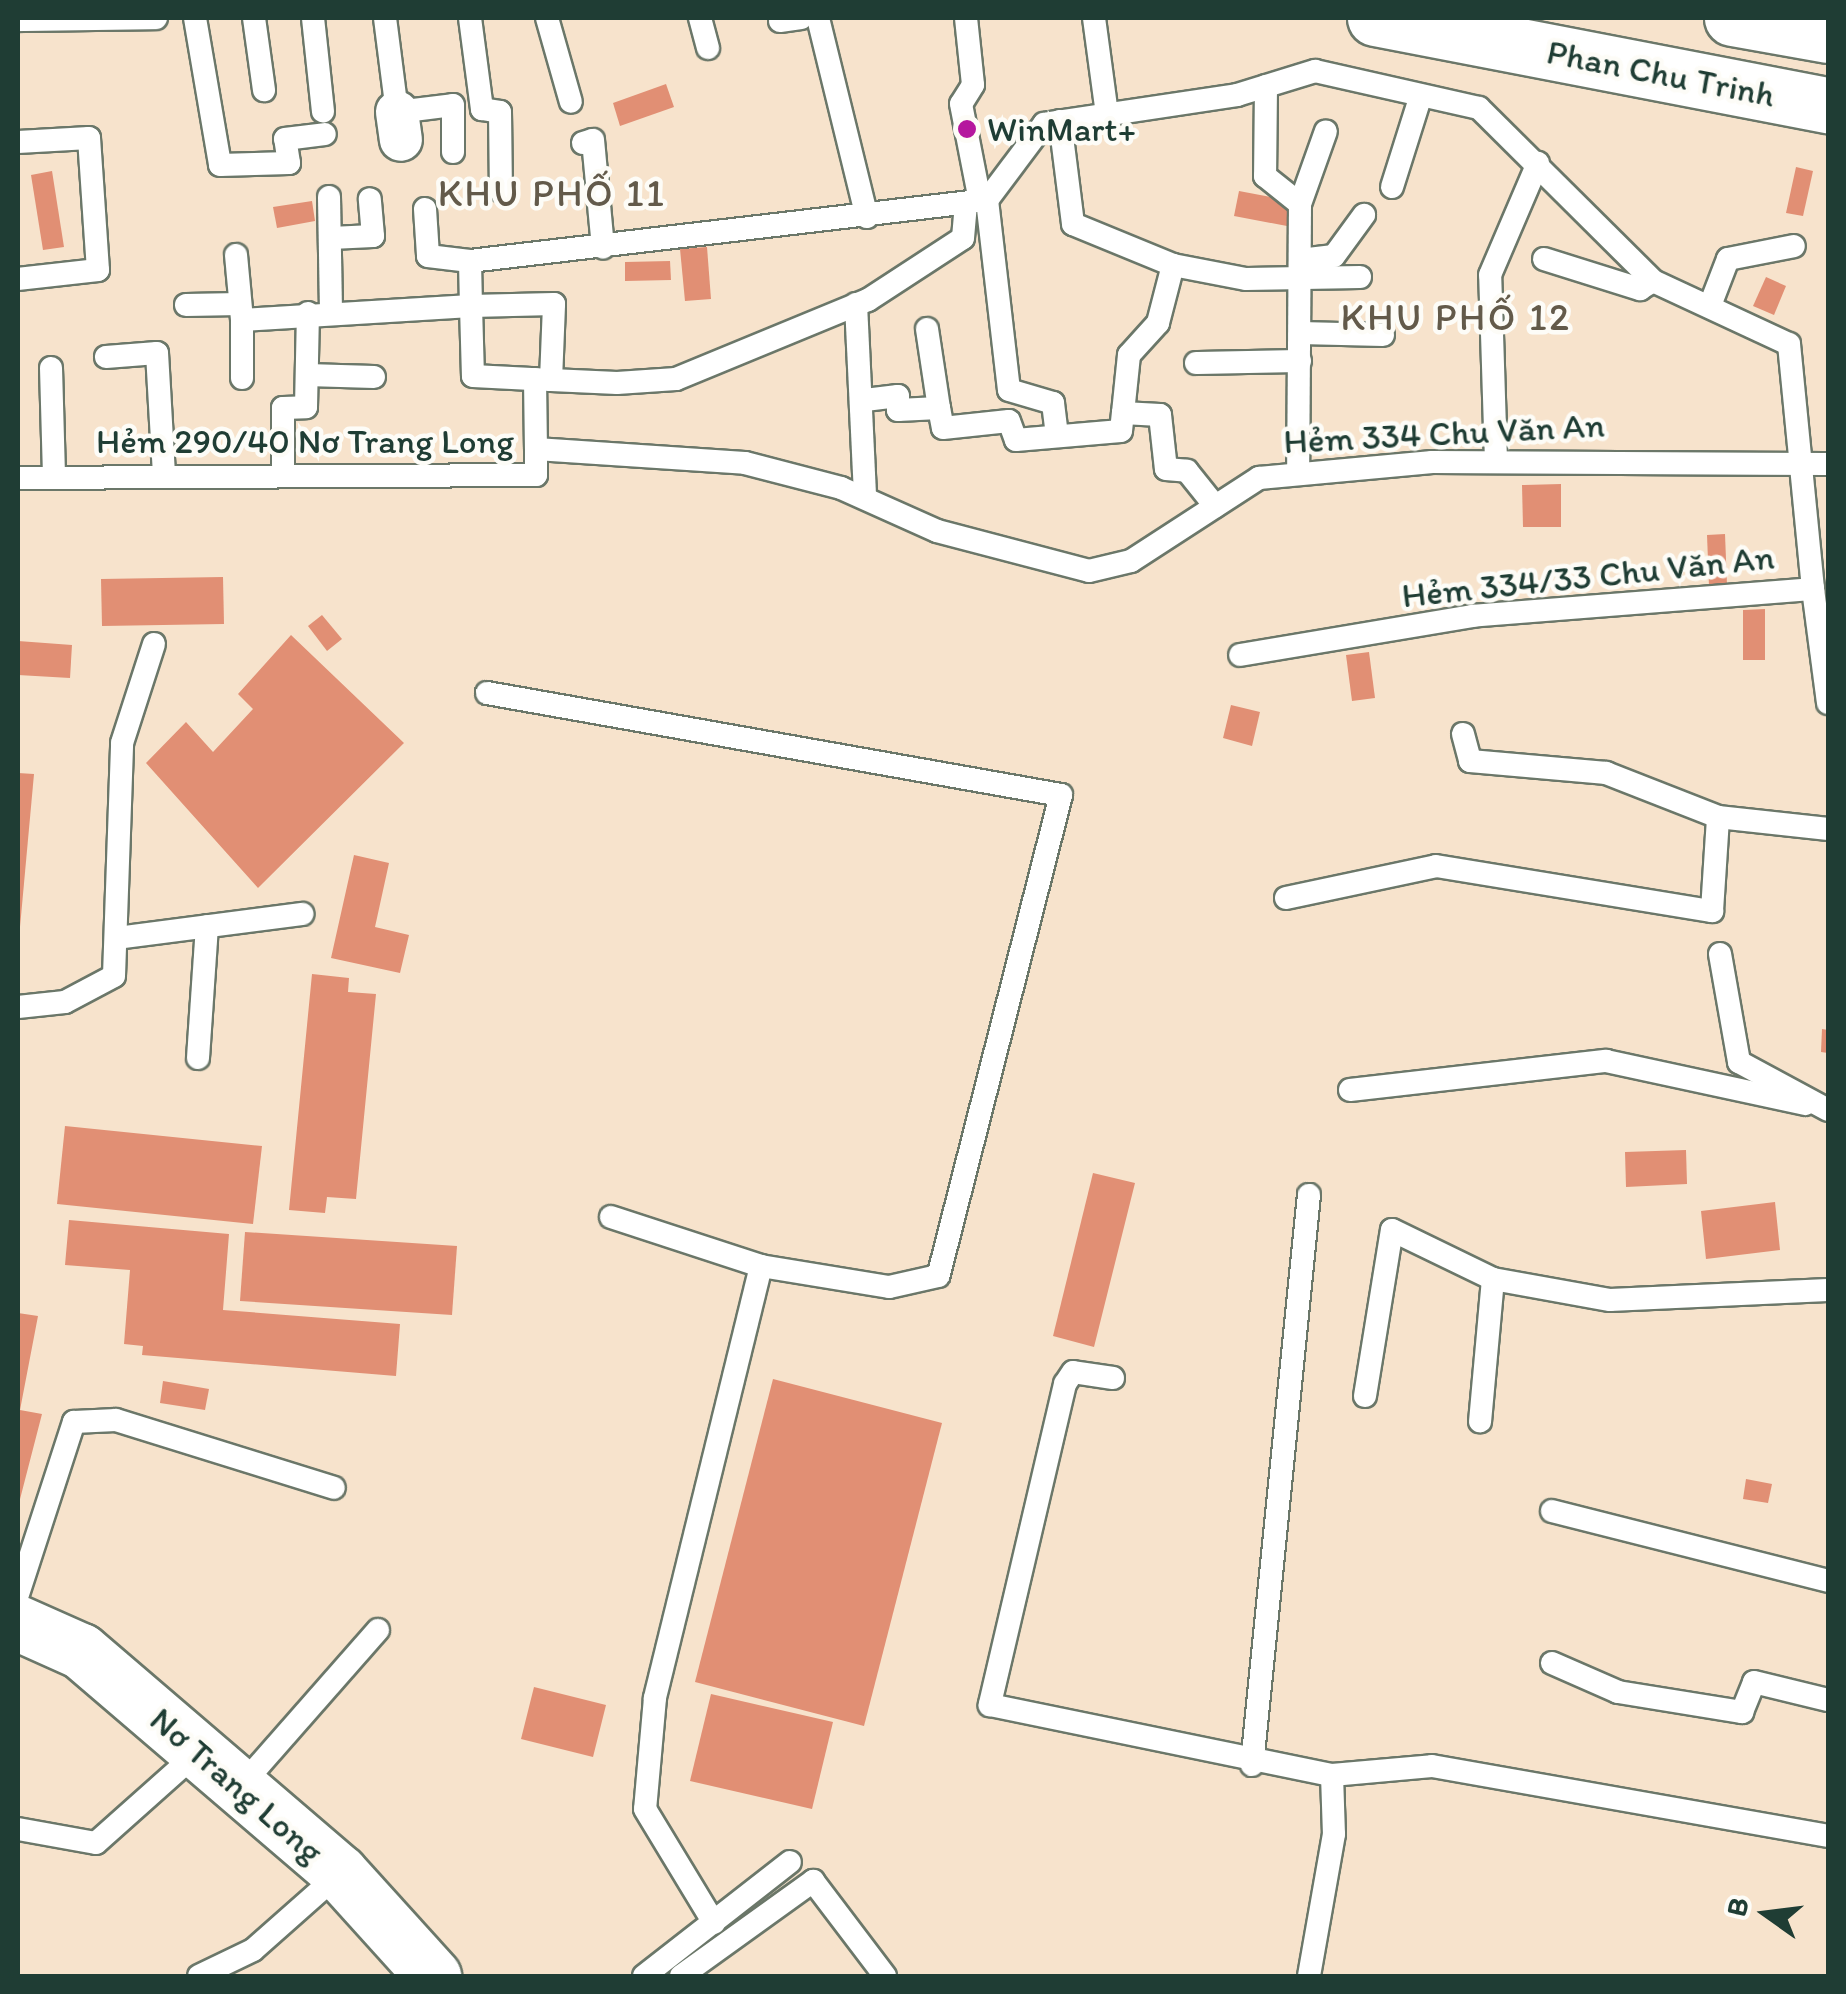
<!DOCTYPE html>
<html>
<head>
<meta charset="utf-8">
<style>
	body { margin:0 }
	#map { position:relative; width:1846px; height:1994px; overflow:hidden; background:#f7e3cc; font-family:Itim,sans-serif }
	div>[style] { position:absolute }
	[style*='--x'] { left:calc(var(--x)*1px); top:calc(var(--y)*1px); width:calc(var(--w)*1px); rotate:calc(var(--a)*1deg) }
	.building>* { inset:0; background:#e18f74 }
	.roads { filter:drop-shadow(2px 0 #6b7769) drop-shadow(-2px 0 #6b7769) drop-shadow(0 2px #6b7769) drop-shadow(0 -2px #6b7769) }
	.lane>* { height:22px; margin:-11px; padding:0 11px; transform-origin:11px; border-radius:11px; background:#fff }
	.street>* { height:42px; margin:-21px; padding:0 21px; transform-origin:21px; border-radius:21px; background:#fff }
	.secondary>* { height:55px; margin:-27.5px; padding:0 27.5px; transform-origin:27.5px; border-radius:27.5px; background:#fff }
	.dots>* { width:28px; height:28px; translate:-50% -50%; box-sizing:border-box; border:5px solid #fdfcf7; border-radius:50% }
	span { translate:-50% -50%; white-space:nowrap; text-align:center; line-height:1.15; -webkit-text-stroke:9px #fdfcf7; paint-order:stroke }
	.street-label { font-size:35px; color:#1f3d34 }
	.poi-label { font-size:35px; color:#1f3d34 }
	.left { translate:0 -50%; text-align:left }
	.neighbourhood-label { font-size:38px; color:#635a4a; letter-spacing:2.5px }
	.frame { position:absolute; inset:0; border:20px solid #1f3d34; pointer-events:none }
	.north { position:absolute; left:1716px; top:1864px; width:100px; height:100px; -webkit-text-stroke:8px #fdfcf7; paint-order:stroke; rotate:284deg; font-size:28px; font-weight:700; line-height:40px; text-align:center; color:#1f3d34 }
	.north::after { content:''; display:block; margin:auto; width:35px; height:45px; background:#1f3d34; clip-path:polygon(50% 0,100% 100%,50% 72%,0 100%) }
</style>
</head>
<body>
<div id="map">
	<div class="building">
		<div style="clip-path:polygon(666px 84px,674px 107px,620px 126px,613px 103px)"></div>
		<div style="clip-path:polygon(1796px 167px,1813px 171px,1803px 216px,1786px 213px)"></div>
		<div style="clip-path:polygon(52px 171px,64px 247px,43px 250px,31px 175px)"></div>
		<div style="clip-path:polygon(1239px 191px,1292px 201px,1287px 226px,1234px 216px)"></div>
		<div style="clip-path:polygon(312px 201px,315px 221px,277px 228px,273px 207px)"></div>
		<div style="clip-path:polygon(707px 247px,711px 299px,685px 301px,680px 249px)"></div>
		<div style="clip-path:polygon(670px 261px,671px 280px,625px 281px,625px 262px)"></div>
		<div style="clip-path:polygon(1766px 277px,1786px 286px,1774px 315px,1753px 306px)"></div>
		<div style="clip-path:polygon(1561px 484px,1561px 527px,1523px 527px,1522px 485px)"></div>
		<div style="clip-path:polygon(1725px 534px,1727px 585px,1709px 586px,1707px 535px)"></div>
		<div style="clip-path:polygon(223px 577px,224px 624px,102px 626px,101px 579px)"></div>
		<div style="clip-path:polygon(1765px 609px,1765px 660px,1743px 660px,1743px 610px)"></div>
		<div style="clip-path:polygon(322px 615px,342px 639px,327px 651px,308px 626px)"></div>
		<div style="clip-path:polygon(291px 635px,404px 743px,258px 888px,146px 763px,186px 722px,213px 752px,253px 709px,238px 694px)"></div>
		<div style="clip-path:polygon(18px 641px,72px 645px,70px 678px,18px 675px)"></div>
		<div style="clip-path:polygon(1369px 652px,1375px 698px,1352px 701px,1346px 655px)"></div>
		<div style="clip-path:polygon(1231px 705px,1260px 712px,1252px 746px,1223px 738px)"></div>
		<div style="clip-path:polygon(18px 773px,34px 774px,20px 927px,18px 927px)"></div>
		<div style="clip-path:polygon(354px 855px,389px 863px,375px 927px,409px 935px,400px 973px,331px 958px)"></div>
		<div style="clip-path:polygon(312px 974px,349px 978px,348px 992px,376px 994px,356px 1199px,327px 1197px,325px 1213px,289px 1210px)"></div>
		<div style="clip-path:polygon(1822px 1029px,1828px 1030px,1828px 1053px,1821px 1052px)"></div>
		<div style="clip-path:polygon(65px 1126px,262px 1146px,253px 1224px,57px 1204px)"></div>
		<div style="clip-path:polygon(1686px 1150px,1687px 1184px,1626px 1187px,1625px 1152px)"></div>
		<div style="clip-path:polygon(1093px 1173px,1135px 1183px,1094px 1347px,1053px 1336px)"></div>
		<div style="clip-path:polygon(1775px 1202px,1780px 1250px,1706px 1259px,1701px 1211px)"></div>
		<div style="clip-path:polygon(69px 1220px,229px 1234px,223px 1310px,400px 1324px,396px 1376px,142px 1355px,143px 1346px,124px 1344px,130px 1270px,65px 1265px)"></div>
		<div style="clip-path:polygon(245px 1232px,457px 1246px,452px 1315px,240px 1301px)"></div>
		<div style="clip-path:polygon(18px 1313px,38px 1316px,20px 1410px,42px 1414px,19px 1503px)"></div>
		<div style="clip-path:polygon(773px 1379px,942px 1423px,864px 1726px,695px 1682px)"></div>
		<div style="clip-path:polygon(163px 1381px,209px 1389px,205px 1410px,160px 1403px)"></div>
		<div style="clip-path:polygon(1746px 1479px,1772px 1484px,1768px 1503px,1743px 1499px)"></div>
		<div style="clip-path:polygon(534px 1687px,606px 1705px,593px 1757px,521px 1739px)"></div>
		<div style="clip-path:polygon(711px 1694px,833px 1722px,812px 1809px,690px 1781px)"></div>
	</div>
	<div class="roads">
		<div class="lane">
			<div style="--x:195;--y:18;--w:149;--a:80.3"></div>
			<div style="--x:220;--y:165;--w:69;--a:-1.7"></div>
			<div style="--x:289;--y:163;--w:24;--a:-99"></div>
			<div style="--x:285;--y:139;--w:40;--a:-7.1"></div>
			<div style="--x:254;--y:18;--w:73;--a:82.1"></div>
			<div style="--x:313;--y:18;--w:94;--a:83.9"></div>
			<div style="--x:385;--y:18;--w:95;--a:82.7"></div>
			<div style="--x:397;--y:112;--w:56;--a:-7.1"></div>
			<div style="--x:453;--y:105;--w:47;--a:90"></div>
			<div style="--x:470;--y:18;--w:92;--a:82.5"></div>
			<div style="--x:482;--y:109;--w:18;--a:9"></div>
			<div style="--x:500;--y:112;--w:79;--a:89.3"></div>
			<div style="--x:547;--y:18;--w:87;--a:74.1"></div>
			<div style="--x:700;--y:18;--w:31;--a:75"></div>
			<div style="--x:818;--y:18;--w:205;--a:76.2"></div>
			<div style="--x:966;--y:18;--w:67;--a:84"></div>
			<div style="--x:973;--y:85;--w:22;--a:122"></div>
			<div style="--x:961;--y:104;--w:99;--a:78.9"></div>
			<div style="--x:1094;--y:18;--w:97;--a:82.3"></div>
			<div style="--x:18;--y:20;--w:138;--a:-0.8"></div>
			<div style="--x:780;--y:21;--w:21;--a:-8"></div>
			<div style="--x:1266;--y:86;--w:90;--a:90.6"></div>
			<div style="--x:1265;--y:176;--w:45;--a:38.7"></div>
			<div style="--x:1300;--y:204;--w:270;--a:90.4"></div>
			<div style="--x:1060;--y:121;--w:104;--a:82.8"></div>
			<div style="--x:1073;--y:224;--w:108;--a:22.3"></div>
			<div style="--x:1173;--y:265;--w:60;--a:104.5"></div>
			<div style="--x:1158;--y:323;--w:43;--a:132.2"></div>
			<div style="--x:1129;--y:355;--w:58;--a:95.9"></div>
			<div style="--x:1123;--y:413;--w:37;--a:3"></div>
			<div style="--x:1160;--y:415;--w:54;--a:83.7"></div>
			<div style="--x:1166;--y:469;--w:21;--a:5"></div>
			<div style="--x:1187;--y:471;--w:45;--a:51.3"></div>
			<div style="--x:18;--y:142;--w:71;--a:-3.2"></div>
			<div style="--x:89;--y:138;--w:132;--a:86.1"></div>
			<div style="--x:98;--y:270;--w:81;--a:173.6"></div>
			<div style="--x:583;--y:143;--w:10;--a:-17"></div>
			<div style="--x:593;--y:140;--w:108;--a:84.7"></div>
			<div style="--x:1392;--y:187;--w:96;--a:-72.5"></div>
			<div style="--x:329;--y:197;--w:115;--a:89"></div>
			<div style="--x:987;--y:200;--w:191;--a:83.4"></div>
			<div style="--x:1009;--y:390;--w:46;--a:16.5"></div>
			<div style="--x:1053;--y:403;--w:33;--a:83"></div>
			<div style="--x:1300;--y:204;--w:77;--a:-70.4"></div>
			<div style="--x:425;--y:209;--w:47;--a:86.3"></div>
			<div style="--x:428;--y:256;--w:42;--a:6.8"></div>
			<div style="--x:331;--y:238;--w:42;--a:-2.7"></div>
			<div style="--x:373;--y:236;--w:37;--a:-95"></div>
			<div style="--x:236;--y:255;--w:65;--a:84.7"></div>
			<div style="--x:242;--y:320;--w:229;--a:-3.5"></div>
			<div style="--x:471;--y:306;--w:45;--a:-91.3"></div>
			<div style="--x:470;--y:261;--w:521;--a:-6.73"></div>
			<div style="--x:987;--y:200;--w:95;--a:-53.1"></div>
			<div style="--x:1044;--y:124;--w:195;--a:-8.5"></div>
			<div style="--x:1237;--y:95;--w:82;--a:-17.1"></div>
			<div style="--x:1315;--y:71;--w:168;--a:12.7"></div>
			<div style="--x:1479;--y:108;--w:245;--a:44.8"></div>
			<div style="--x:1653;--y:281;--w:150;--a:24.9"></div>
			<div style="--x:1789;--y:344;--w:246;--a:84.4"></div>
			<div style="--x:1813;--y:589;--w:341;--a:175.5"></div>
			<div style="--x:1473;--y:616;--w:236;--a:170.5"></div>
			<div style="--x:1544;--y:259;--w:101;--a:17.4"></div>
			<div style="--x:1640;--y:289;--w:15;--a:-32"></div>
			<div style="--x:1300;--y:260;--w:34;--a:-7"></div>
			<div style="--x:1334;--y:256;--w:51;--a:-53.8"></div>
			<div style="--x:1173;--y:265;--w:74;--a:10.9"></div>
			<div style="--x:1246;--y:279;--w:114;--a:-1"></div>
			<div style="--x:1711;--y:303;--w:47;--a:-68.9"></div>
			<div style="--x:1728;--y:259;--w:67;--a:-11.1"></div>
			<div style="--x:856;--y:304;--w:194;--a:87.3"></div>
			<div style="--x:186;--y:305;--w:54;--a:-1.1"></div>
			<div style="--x:927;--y:329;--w:80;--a:81.4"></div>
			<div style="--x:1300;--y:333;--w:83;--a:1.4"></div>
			<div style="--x:106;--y:357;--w:51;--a:-4.5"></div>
			<div style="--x:157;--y:353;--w:122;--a:86.7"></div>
			<div style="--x:1196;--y:363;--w:104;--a:-1.1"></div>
			<div style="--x:51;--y:368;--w:109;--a:88.4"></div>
			<div style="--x:307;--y:375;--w:67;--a:1.7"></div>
			<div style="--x:242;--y:378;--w:58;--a:-90"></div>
			<div style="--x:535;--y:379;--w:70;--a:89.2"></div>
			<div style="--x:551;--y:380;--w:76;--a:-87.7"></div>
			<div style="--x:554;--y:304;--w:83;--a:178.6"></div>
			<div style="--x:471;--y:306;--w:70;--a:88.4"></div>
			<div style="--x:473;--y:376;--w:78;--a:2.9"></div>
			<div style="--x:551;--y:380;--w:66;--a:2.6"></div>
			<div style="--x:617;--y:383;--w:59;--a:-3.9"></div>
			<div style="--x:676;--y:379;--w:208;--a:-22.4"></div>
			<div style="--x:868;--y:300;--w:113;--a:-33.1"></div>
			<div style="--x:963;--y:238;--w:35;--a:-85"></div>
			<div style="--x:865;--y:400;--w:33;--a:-7"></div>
			<div style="--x:898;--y:396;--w:14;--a:90"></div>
			<div style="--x:898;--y:410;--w:41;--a:-2.8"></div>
			<div style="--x:939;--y:408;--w:20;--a:79"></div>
			<div style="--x:943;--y:428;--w:66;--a:-6.1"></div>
			<div style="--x:1009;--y:421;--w:20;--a:70"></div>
			<div style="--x:1016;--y:440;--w:105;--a:-4.9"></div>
			<div style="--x:1121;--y:431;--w:18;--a:-84"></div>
			<div style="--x:1496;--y:461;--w:186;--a:-91.8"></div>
			<div style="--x:1490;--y:275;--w:122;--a:-66.8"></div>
			<div style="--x:283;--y:473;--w:65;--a:-90"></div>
			<div style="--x:283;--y:408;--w:23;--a:-2"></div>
			<div style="--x:306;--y:407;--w:94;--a:-88.8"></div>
			<div style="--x:18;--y:478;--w:518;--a:-0.33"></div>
			<div style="--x:536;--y:475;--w:26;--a:-90"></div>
			<div style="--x:536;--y:449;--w:209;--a:3.8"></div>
			<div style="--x:745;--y:463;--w:99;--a:14.6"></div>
			<div style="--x:841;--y:488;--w:105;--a:24.1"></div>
			<div style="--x:937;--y:531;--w:157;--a:14.7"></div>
			<div style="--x:1089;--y:571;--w:43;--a:-13.4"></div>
			<div style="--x:1131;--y:561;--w:153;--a:-33"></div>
			<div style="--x:1259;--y:478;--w:174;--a:-5.3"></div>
			<div style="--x:1432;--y:462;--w:396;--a:0.3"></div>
			<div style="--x:1813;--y:589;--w:115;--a:82.5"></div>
			<div style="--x:487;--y:693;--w:583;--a:10.08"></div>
			<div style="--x:1061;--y:795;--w:496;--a:104.3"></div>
			<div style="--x:938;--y:1276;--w:50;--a:167.3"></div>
			<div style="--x:889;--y:1287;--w:130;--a:-170.7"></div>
			<div style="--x:761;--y:1266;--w:445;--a:103.8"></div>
			<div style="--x:655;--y:1698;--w:111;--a:95.1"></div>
			<div style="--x:645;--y:1809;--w:133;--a:58.8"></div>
			<div style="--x:1463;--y:734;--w:28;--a:75"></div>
			<div style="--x:1470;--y:761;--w:137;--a:5"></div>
			<div style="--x:1606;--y:773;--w:120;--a:21.4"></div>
			<div style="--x:1286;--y:898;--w:153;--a:-12"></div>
			<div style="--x:1436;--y:866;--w:280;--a:9.3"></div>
			<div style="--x:1712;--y:911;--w:94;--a:-86.3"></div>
			<div style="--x:1718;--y:817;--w:111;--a:6.2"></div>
			<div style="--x:117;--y:938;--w:187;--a:-7.4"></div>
			<div style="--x:1720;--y:954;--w:110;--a:80"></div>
			<div style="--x:1739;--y:1062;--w:101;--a:28.3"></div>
			<div style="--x:18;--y:1007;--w:47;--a:-6.1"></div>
			<div style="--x:65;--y:1002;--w:55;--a:-28"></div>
			<div style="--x:114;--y:976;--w:233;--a:-88"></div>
			<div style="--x:122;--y:743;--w:104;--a:-72.1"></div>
			<div style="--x:198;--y:1058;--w:132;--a:-86.1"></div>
			<div style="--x:1350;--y:1090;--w:258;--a:-6.5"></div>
			<div style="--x:1606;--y:1061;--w:204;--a:12.2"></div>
			<div style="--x:611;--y:1217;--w:158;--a:18.1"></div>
			<div style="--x:1493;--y:1279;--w:119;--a:10.2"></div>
			<div style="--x:1610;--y:1300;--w:218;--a:-2.6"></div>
			<div style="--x:1113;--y:1378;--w:40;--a:-171.5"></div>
			<div style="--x:1073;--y:1372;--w:14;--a:124"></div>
			<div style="--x:1065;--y:1384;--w:330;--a:103.2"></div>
			<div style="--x:990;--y:1705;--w:349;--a:11.6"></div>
			<div style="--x:1332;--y:1775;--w:59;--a:88.1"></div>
			<div style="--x:1334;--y:1834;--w:144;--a:100"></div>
			<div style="--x:1365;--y:1396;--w:168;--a:-80.8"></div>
			<div style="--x:1392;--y:1230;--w:112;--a:25.9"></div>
			<div style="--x:1493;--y:1279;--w:143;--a:95.2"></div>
			<div style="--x:1552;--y:1511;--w:285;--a:14.2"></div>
			<div style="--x:18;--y:1594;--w:181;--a:-72"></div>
			<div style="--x:74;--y:1422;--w:42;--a:-2.7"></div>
			<div style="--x:116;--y:1420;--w:228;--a:17.3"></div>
			<div style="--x:1552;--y:1663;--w:72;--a:23.7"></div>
			<div style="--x:1618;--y:1692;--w:126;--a:9.2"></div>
			<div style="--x:1742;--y:1712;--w:32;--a:-68"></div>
			<div style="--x:1754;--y:1682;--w:76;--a:13.7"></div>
			<div style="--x:1252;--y:1765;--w:573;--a:-84.29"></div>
			<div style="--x:1332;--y:1775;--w:100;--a:-5.1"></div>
			<div style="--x:1432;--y:1766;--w:402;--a:10"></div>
			<div style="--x:240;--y:1787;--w:209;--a:-48.7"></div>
			<div style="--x:18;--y:1829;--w:79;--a:10.2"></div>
			<div style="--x:96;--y:1843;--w:137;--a:-41.7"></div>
			<div style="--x:199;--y:1976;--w:60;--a:-25.7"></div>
			<div style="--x:253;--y:1950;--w:116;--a:-41.5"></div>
			<div style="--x:644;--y:1976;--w:185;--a:-38"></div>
			<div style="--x:681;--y:1976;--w:163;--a:-35.7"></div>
			<div style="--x:813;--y:1881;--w:119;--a:52.8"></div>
		</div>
		<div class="street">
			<div style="--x:397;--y:112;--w:28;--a:82"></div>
		</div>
		<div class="secondary">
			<div style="--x:1375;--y:18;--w:461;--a:10.9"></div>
			<div style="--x:1732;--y:18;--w:97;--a:10"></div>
			<div style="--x:18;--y:1623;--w:69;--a:24"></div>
			<div style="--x:81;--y:1651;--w:341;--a:40.6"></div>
			<div style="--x:340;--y:1873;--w:139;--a:47.9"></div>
		</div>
	</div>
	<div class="dots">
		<div style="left:967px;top:129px;background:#b5179e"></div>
	</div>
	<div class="street-label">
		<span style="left:1661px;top:73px;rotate:11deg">Phan Chu Trinh</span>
		<span style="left:1444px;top:433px;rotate:-3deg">Hẻm 334 Chu Văn An</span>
		<span style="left:305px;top:441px">Hẻm 290/40 Nơ Trang Long</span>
		<span style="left:1588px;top:576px;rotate:-6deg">Hẻm 334/33 Chu Văn An</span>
		<span style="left:237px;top:1785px;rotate:41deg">Nơ Trang Long</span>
	</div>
	<div class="poi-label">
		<span class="left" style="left:987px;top:129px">WinMart+</span>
	</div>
	<div class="neighbourhood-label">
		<span style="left:552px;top:194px">KHU PHỐ 11</span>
		<span style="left:1456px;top:318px">KHU PHỐ 12</span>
	</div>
	<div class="frame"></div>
	<div class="north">B</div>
</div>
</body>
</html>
